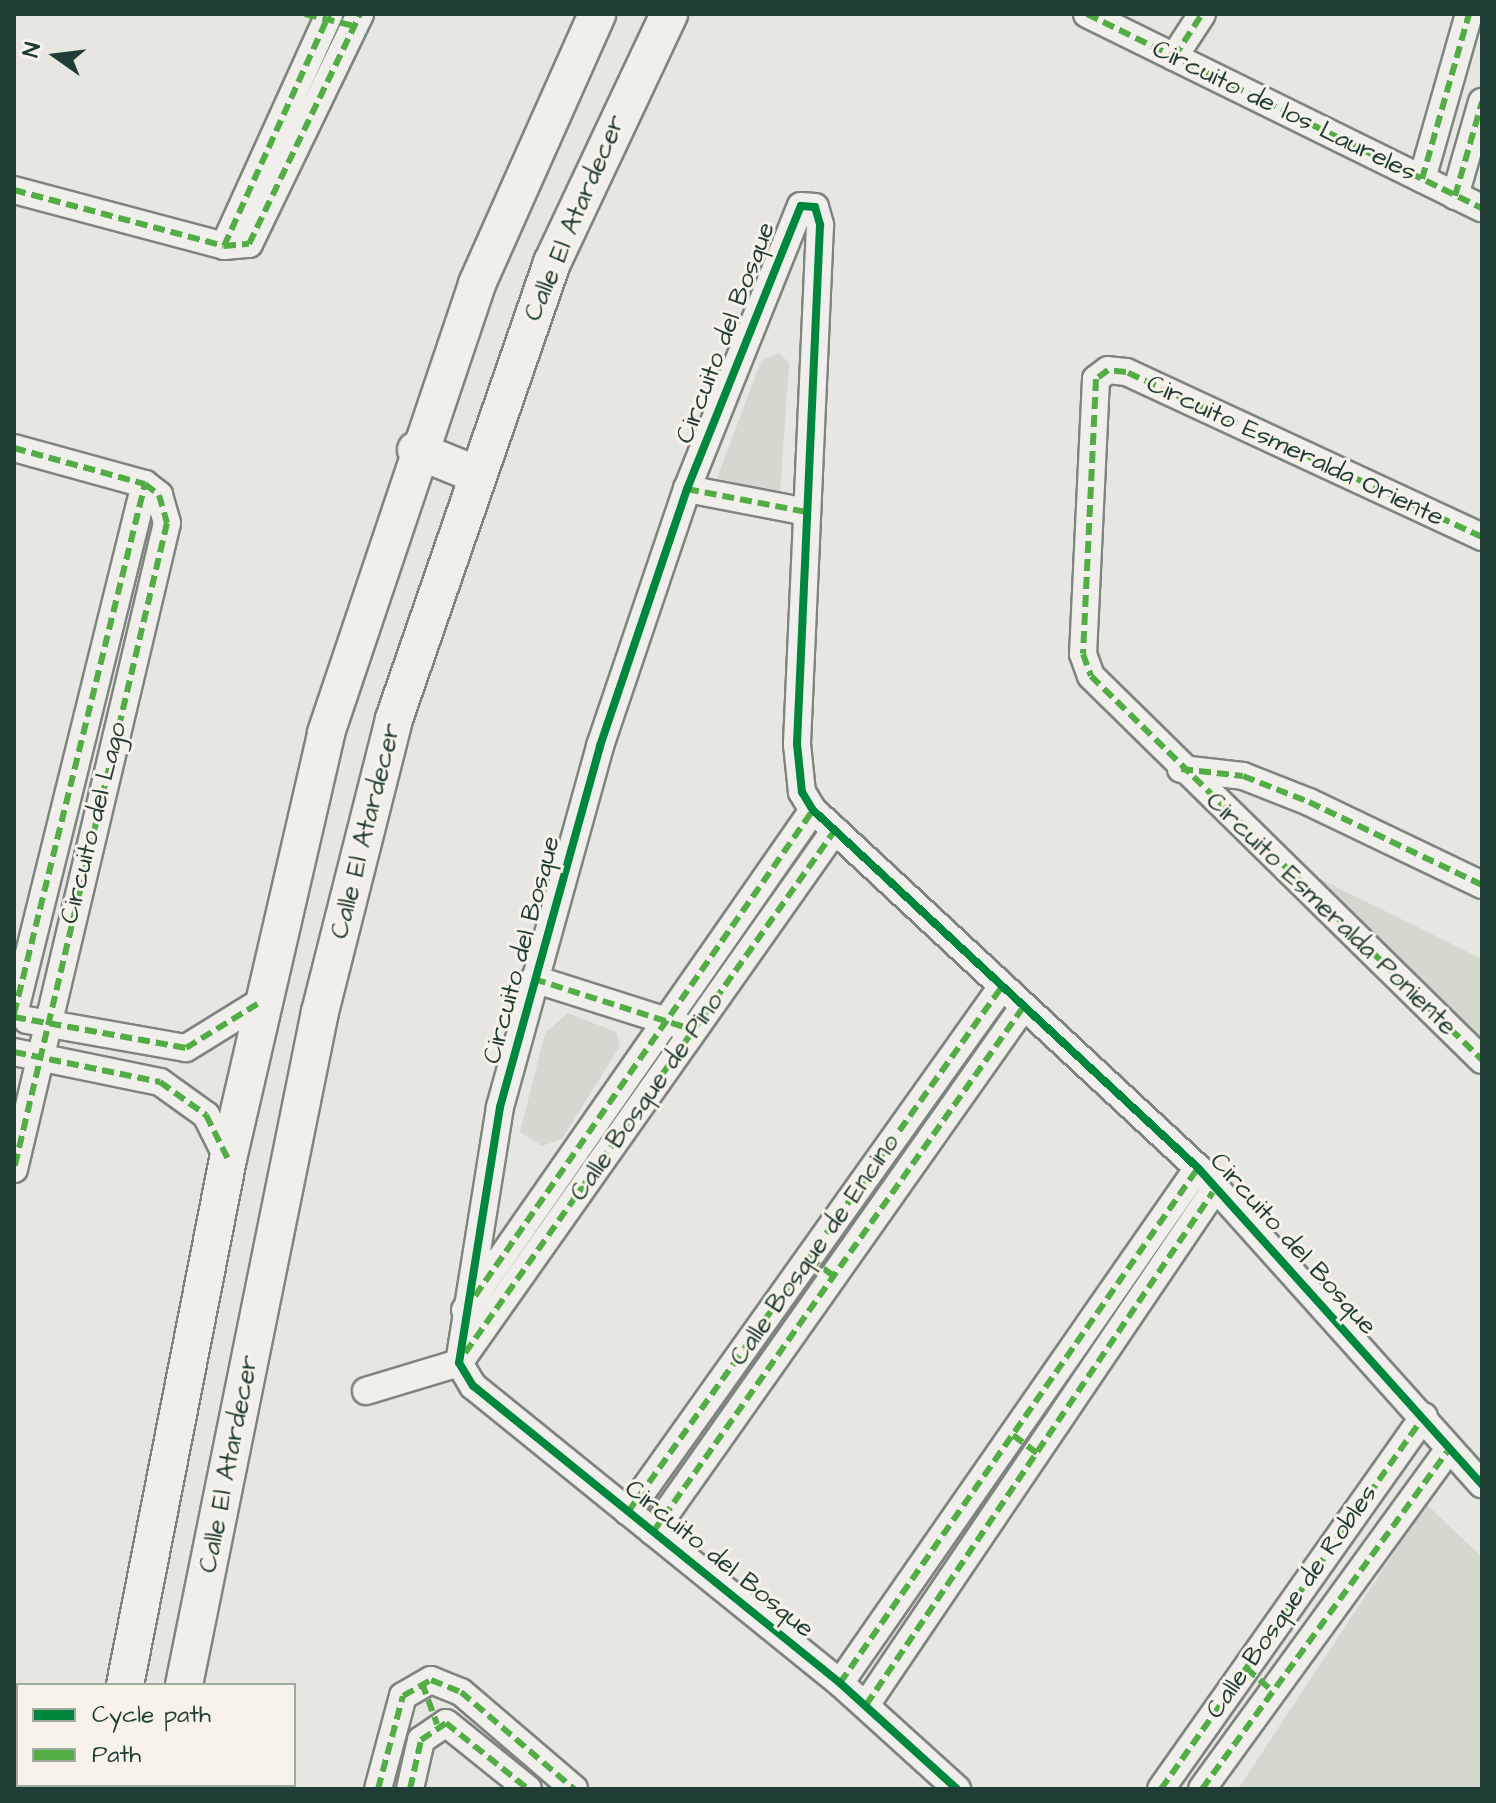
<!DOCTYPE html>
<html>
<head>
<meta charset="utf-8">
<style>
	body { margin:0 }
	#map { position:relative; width:1496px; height:1803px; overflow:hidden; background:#e7e6e0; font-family:"Architects Daughter",sans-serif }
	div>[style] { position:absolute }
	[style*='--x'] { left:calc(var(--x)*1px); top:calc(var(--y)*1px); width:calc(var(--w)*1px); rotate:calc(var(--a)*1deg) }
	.green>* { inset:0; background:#d6d8cf }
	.roads { filter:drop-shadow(2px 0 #7e847f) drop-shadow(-2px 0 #7e847f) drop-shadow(0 2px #7e847f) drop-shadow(0 -2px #7e847f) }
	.street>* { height:26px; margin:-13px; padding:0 13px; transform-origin:13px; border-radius:13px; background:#f0efeb }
	.secondary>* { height:36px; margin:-18px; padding:0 18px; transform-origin:18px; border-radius:18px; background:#f0efeb }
	.quiet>* { height:6px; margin-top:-3px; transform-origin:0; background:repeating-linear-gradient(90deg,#52ad45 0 12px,transparent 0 18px) }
	.cycleway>* { height:8px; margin:-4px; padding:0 4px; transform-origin:4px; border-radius:4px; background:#00873e }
	span { translate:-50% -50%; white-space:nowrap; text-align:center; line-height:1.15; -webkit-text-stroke:6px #f7f3e8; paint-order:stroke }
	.street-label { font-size:26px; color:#1f3d34 }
	.frame { position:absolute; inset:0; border:16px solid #1f3d34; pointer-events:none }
	.legend { position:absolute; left:16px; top:1683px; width:280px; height:104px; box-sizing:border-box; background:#f7f3e8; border:2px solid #a1aaa0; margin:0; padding:10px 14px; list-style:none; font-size:24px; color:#1f3d34 }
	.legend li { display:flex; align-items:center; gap:16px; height:40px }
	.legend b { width:40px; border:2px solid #a1aaa0 }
	.north { position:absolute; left:16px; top:16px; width:80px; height:80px; -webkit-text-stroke:6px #f7f3e8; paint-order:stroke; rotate:284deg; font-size:22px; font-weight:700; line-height:32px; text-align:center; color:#1f3d34 }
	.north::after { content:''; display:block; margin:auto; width:28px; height:36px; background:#1f3d34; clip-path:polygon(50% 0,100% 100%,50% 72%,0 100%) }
</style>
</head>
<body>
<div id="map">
	<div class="green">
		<div style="clip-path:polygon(779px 353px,789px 363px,780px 494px,717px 478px,761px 361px)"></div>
		<div style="clip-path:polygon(1239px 839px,1482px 959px,1482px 1072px)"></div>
		<div style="clip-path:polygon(568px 1013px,616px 1032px,620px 1046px,562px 1139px,542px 1146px,520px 1132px,545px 1033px)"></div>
		<div style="clip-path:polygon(1426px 1504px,1482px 1557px,1482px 1789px,1238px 1789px)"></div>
	</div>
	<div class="roads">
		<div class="street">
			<div style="--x:1087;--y:14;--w:440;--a:26.2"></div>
			<div style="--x:1174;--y:57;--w:51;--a:-56.9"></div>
			<div style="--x:1422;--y:179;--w:172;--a:-74.1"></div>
			<div style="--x:14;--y:190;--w:217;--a:14.9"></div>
			<div style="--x:224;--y:246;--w:25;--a:-5"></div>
			<div style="--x:249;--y:244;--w:255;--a:-64.2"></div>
			<div style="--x:1455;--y:196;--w:98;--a:-74"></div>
			<div style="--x:224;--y:246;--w:255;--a:-65.6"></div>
			<div style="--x:14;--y:448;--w:136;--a:15.4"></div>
			<div style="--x:145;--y:484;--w:18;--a:38"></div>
			<div style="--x:159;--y:495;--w:29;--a:74"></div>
			<div style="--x:167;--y:523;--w:664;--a:103.32"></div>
			<div style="--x:687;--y:489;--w:121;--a:10.9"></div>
			<div style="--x:1482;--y:537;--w:392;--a:-155.1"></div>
			<div style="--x:1126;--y:372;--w:18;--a:-174"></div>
			<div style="--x:1108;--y:370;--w:15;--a:143"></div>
			<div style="--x:1096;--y:379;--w:275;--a:92.7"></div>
			<div style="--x:1083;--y:654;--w:23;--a:70"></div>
			<div style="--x:1091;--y:676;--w:548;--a:44.48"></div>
			<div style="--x:1181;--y:769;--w:62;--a:6.4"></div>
			<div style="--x:1243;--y:776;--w:71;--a:21.5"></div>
			<div style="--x:1309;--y:802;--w:192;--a:25.6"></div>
			<div style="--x:534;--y:979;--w:152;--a:17.6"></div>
			<div style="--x:14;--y:1014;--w:546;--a:-76.12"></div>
			<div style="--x:27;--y:1020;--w:161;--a:10"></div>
			<div style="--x:186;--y:1048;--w:89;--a:-31.7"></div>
			<div style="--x:14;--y:1052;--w:149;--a:11.6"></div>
			<div style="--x:160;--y:1082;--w:57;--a:35.7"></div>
			<div style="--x:206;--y:1115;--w:49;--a:63.4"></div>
			<div style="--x:465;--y:1310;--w:609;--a:-55.16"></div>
			<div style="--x:366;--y:1391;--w:97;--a:-16.8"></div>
			<div style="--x:459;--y:1363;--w:652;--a:-54.8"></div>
			<div style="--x:628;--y:1512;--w:643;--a:-54.56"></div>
			<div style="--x:653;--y:1532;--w:640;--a:-54.8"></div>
			<div style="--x:840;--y:1683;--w:627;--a:-55.2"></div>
			<div style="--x:866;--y:1705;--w:619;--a:-55.93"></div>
			<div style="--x:378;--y:1789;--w:96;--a:-75"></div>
			<div style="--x:403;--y:1696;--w:32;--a:-30"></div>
			<div style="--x:431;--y:1680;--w:32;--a:22"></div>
			<div style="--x:461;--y:1692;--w:149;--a:40.6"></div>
			<div style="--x:410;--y:1789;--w:50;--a:-77.3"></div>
			<div style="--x:421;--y:1740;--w:30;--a:-34"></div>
			<div style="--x:446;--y:1723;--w:105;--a:38.8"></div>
			<div style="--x:957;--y:1789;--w:158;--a:-137.8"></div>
			<div style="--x:840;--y:1683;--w:472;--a:-141"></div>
			<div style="--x:473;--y:1386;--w:27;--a:-121"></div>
			<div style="--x:459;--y:1363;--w:259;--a:-80.9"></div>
			<div style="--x:500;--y:1107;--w:375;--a:-74.5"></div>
			<div style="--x:600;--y:746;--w:271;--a:-71.3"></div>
			<div style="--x:687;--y:489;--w:305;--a:-68.1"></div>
			<div style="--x:801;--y:206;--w:14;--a:4"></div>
			<div style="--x:815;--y:207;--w:19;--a:74"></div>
			<div style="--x:820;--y:225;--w:520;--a:92.54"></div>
			<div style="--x:797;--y:744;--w:48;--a:84.1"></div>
			<div style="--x:802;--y:792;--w:21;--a:59"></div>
			<div style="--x:813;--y:810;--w:526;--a:42.92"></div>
			<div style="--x:1198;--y:1168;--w:425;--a:48.1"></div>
			<div style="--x:1161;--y:1789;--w:456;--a:-54.8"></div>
			<div style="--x:1202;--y:1789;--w:417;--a:-54"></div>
		</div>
		<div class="secondary">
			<div style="--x:416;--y:450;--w:64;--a:22.1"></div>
			<div style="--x:125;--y:1685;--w:536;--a:-78.92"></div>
			<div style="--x:228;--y:1159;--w:437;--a:-77"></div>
			<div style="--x:326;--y:733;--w:474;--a:-71.4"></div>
			<div style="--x:477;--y:284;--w:295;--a:-66"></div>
			<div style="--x:184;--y:1685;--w:687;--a:-78.58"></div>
			<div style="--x:320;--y:1012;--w:302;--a:-75.8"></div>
			<div style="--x:394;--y:719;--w:483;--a:-70.9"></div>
			<div style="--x:552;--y:263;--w:275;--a:-64.8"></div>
			<div style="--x:103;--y:1789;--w:4;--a:-76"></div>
			<div style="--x:163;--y:1789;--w:4;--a:-76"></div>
		</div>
	</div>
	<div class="quiet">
		<div style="--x:305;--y:14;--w:50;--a:13.8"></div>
		<div style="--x:1087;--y:14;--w:440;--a:26.2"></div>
		<div style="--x:1174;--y:57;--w:51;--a:-56.9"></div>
		<div style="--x:1422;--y:179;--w:172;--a:-74.1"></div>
		<div style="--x:14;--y:190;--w:217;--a:14.9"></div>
		<div style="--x:224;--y:246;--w:25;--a:-5"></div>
		<div style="--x:249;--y:244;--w:255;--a:-64.2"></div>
		<div style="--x:1455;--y:196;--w:98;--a:-74"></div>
		<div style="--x:224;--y:246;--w:255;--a:-65.6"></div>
		<div style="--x:14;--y:448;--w:136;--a:15.4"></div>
		<div style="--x:145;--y:484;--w:18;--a:38"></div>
		<div style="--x:159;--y:495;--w:29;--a:74"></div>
		<div style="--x:167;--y:523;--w:664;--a:103.32"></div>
		<div style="--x:687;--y:489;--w:121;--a:10.9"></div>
		<div style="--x:1482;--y:537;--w:392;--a:-155.1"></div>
		<div style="--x:1126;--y:372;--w:18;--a:-174"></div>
		<div style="--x:1108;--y:370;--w:15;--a:143"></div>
		<div style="--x:1096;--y:379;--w:275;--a:92.7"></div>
		<div style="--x:1083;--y:654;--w:23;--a:70"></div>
		<div style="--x:1091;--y:676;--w:548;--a:44.48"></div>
		<div style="--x:1181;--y:769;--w:62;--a:6.4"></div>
		<div style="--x:1243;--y:776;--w:71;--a:21.5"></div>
		<div style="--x:1309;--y:802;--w:192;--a:25.6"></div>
		<div style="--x:534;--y:979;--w:168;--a:17.7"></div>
		<div style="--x:14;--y:1014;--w:546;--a:-76.12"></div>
		<div style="--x:14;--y:1017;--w:175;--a:10.2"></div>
		<div style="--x:186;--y:1048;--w:89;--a:-31.7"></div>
		<div style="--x:14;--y:1052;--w:149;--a:11.6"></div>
		<div style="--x:160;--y:1082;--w:57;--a:35.7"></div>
		<div style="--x:206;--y:1115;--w:49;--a:63.4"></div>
		<div style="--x:809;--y:1258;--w:31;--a:36"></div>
		<div style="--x:475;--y:1296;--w:592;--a:-55.18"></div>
		<div style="--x:465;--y:1353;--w:641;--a:-54.72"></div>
		<div style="--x:1013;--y:1435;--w:30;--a:37"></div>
		<div style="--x:628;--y:1512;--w:643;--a:-54.56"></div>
		<div style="--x:653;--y:1532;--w:640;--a:-54.8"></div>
		<div style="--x:1246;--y:1668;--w:33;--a:41"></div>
		<div style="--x:422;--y:1683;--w:44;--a:69.9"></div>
		<div style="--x:840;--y:1683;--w:627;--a:-55.2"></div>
		<div style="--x:866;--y:1705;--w:619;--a:-55.93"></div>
		<div style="--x:378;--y:1789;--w:96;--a:-75"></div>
		<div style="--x:403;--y:1696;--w:32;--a:-30"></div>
		<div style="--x:431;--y:1680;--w:32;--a:22"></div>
		<div style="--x:461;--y:1692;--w:149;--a:40.6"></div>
		<div style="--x:410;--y:1789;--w:50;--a:-77.3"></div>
		<div style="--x:421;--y:1740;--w:30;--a:-34"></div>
		<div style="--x:446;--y:1723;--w:105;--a:38.8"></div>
		<div style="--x:1161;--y:1789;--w:456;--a:-54.8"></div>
		<div style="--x:1202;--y:1789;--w:417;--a:-54"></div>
	</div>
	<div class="cycleway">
		<div style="--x:957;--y:1789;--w:158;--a:-137.8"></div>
		<div style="--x:840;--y:1683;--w:472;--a:-141"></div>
		<div style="--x:473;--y:1386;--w:27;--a:-121"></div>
		<div style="--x:459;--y:1363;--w:259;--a:-80.9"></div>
		<div style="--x:500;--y:1107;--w:375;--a:-74.5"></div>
		<div style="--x:600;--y:746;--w:271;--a:-71.3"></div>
		<div style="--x:687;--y:489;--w:305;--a:-68.1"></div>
		<div style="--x:801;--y:206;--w:14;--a:4"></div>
		<div style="--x:815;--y:207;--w:19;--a:74"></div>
		<div style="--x:820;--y:225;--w:520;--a:92.54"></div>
		<div style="--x:797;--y:744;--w:48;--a:84.1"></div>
		<div style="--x:802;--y:792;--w:21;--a:59"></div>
		<div style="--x:813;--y:810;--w:526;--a:42.92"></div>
		<div style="--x:1198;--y:1168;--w:425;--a:48.1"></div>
	</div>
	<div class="street-label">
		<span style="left:1284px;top:111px;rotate:26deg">Circuito de los Laureles</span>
		<span style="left:575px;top:218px;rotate:-67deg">Calle El Atardecer</span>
		<span style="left:726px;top:333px;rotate:-69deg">Circuito del Bosque</span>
		<span style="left:1295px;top:451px;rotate:25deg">Circuito Esmeralda Oriente</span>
		<span style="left:94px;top:823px;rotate:-76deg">Circuito del Lago</span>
		<span style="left:366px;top:831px;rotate:-76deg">Calle El Atardecer</span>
		<span style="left:1331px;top:914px;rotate:44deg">Circuito Esmeralda Poniente</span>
		<span style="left:522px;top:950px;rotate:-75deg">Circuito del Bosque</span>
		<span style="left:647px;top:1097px;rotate:-55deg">Calle Bosque de Pino</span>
		<span style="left:1293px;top:1244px;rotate:48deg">Circuito del Bosque</span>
		<span style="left:815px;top:1250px;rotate:-55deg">Calle Bosque de Encino</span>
		<span style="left:229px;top:1464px;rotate:-79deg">Calle El Atardecer</span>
		<span style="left:719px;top:1559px;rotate:39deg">Circuito del Bosque</span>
		<span style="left:1292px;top:1602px;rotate:-55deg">Calle Bosque de Robles</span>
	</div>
	<div class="frame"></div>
	<ul class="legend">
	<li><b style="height:10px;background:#00873e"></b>Cycle path</li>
	<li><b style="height:10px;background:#52ad45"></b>Path</li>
	</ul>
	<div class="north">N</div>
</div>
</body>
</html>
